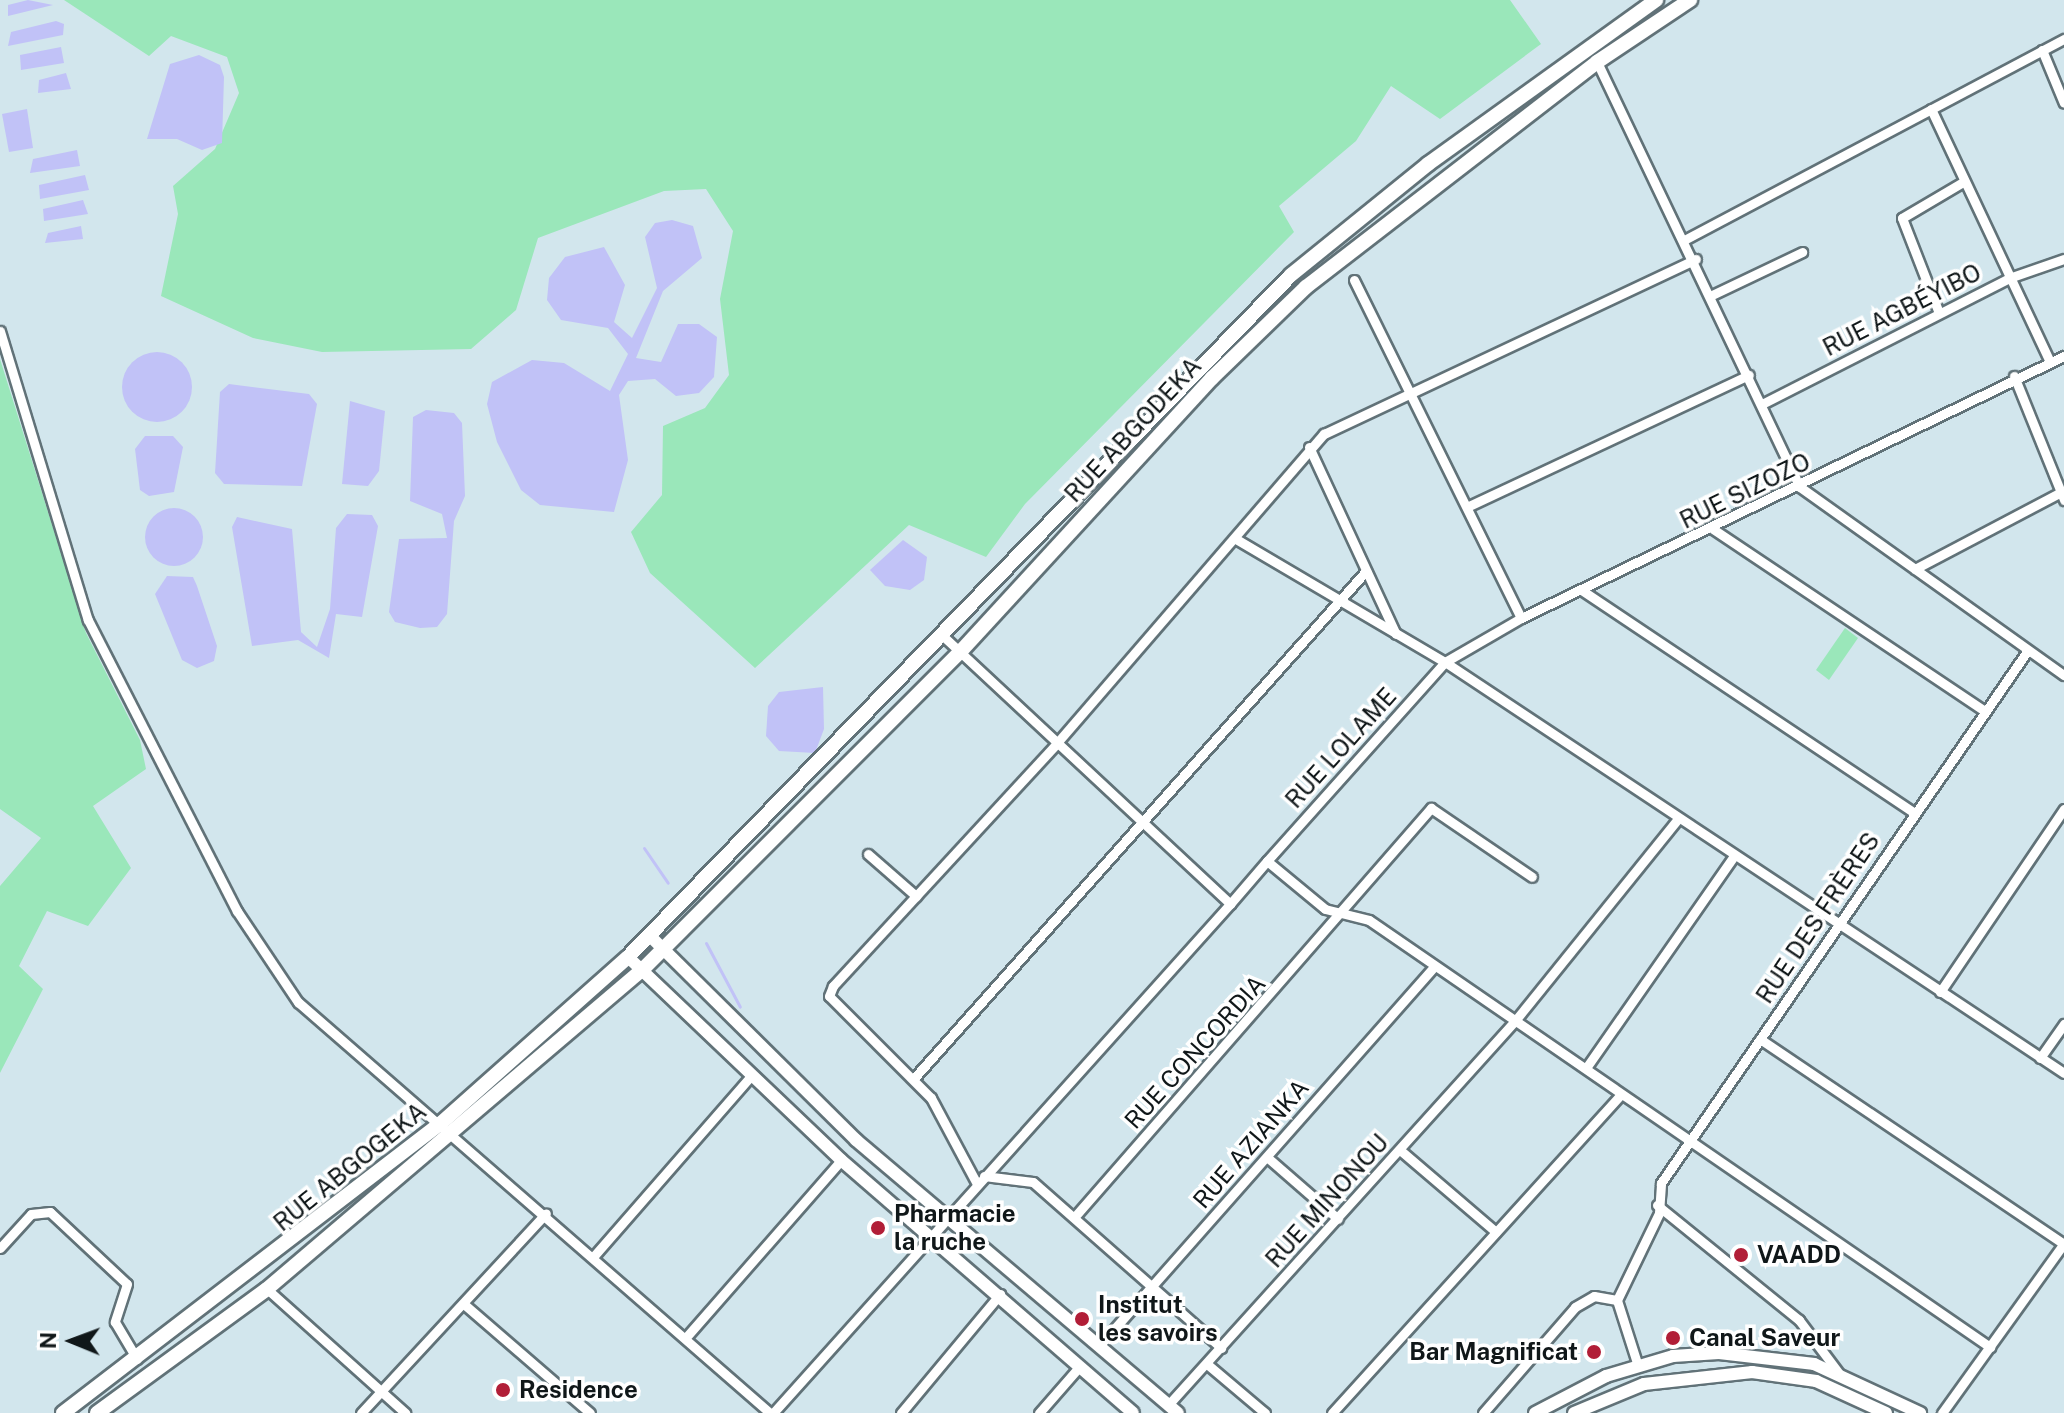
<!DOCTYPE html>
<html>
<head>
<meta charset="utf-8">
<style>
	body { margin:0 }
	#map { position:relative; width:2064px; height:1413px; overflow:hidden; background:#d2e6ed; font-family:"Public Sans",sans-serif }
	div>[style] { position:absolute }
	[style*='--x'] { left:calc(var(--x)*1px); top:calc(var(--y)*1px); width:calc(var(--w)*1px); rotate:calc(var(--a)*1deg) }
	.green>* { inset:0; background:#9ae7ba }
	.water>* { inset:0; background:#c1c2f7 }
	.round { border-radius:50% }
	.stream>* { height:3px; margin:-1.5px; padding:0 1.5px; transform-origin:1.5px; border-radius:1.5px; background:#c1c2f7 }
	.roads { filter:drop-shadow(2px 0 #617278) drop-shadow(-2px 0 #617278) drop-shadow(0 2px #617278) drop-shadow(0 -2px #617278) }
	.street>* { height:9px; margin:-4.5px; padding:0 4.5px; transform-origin:4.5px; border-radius:4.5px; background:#fff }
	.secondary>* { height:12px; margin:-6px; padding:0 6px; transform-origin:6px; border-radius:6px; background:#fff }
	.primary>* { height:14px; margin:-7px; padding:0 7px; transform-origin:7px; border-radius:7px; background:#fff }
	.dots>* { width:22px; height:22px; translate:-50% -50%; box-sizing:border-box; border:4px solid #fff; border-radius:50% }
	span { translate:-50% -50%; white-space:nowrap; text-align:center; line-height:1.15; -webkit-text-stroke:7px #fff; paint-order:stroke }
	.street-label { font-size:24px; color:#101719 }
	.poi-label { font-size:24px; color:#101719; font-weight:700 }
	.left { translate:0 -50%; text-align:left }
	.right { translate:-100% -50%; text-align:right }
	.north { position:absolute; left:32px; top:1301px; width:80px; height:80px; -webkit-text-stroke:6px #fff; paint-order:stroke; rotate:271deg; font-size:22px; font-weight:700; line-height:32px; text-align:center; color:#101719 }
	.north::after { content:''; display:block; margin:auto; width:28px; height:36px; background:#101719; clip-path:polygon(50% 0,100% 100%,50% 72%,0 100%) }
</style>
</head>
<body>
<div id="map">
	<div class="green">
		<div style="clip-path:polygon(64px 0,1510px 0,1541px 44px,1440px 119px,1391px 86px,1356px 141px,1279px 206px,1294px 232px,1025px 504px,986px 557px,909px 525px,755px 668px,650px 573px,631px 532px,662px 495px,663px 426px,705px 408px,729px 375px,720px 299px,733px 231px,706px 189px,664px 191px,538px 238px,516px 310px,471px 349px,322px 352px,253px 338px,161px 296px,178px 214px,173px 186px,215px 149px,239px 93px,227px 57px,171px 36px,149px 56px)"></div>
		<div style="clip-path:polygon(0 359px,86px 633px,140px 740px,146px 769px,93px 806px,131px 868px,88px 926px,47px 911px,19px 966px,43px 989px,0 1073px,0 886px,41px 838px,0 809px)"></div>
		<div style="clip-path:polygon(1845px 628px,1858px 638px,1829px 680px,1816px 670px)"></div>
	</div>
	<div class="water">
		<div style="clip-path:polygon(28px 0,53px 5px,8px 16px,8px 5px)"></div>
		<div style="clip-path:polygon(56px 21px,64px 24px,63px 35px,8px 46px,11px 32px)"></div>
		<div style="clip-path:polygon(61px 47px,64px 63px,21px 70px,20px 55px)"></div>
		<div style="clip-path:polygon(199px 55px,220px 65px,224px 77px,222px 143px,202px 150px,177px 139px,147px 139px,170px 64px)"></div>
		<div style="clip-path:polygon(66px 73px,71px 89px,38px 93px,39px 80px)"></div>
		<div style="clip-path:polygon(27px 109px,33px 148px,9px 152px,2px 114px)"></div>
		<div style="clip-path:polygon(77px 150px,80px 166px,30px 173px,33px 159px)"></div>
		<div style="clip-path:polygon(85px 175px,89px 190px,40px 199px,39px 185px)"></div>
		<div style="clip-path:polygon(83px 200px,88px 214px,44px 221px,43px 209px)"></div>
		<div style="clip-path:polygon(672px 220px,693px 226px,702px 258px,663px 291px,636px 358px,661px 362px,678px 324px,699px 324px,717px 337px,714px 377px,699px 393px,676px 396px,655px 379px,628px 381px,619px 395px,628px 460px,614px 512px,540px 505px,521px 490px,497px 442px,487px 404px,492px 382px,532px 360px,564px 363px,610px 391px,628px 354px,608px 328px,561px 320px,547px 300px,549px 278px,565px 257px,604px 247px,625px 285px,614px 322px,632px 338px,657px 288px,645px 237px,655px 223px)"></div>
		<div style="clip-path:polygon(81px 226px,83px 239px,45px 243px,48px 233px)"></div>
		<div class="round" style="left:122px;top:352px;width:70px;height:70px"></div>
		<div style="clip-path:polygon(229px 384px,309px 394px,317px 404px,302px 486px,224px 484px,215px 473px,220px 392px)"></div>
		<div style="clip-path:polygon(350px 401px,385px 411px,379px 471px,368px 486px,342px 484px)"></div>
		<div style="clip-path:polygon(426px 410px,454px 413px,462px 423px,465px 496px,454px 521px,447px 614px,437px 627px,420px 628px,395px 622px,389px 612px,399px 539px,447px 538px,442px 514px,410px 501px,413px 417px)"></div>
		<div style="clip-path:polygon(145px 436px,173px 436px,183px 447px,174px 492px,149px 496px,140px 490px,135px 449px)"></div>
		<div class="round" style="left:145px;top:508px;width:58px;height:58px"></div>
		<div style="clip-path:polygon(347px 514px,372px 515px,378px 526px,362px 617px,336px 614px,329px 658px,298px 640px,252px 646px,232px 527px,237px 517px,292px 529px,301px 632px,317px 647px,330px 609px,336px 528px)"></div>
		<div style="clip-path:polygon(903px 540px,927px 557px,924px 580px,910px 590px,885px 586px,870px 570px)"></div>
		<div style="clip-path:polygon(167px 576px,193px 577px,197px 586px,217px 646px,214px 661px,197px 668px,182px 660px,155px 594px)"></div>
		<div style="clip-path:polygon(823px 687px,824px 729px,815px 753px,779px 751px,766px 736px,768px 706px,779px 692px)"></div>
	</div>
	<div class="stream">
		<div style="--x:644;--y:848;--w:42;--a:55.6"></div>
		<div style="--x:706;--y:943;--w:72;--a:62"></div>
	</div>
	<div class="roads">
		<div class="street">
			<div style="--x:2042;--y:50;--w:57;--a:67.5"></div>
			<div style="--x:1597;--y:62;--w:471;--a:64.5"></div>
			<div style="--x:1800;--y:487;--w:324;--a:35.5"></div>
			<div style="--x:1931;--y:109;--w:280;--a:64.8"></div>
			<div style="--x:1686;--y:239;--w:428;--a:-27.9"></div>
			<div style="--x:1354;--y:280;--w:377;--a:63.7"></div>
			<div style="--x:1712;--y:295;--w:100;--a:-25.5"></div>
			<div style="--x:1939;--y:313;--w:102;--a:-111.3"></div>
			<div style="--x:1902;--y:218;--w:71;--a:-30.5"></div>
			<div style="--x:0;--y:331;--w:302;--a:73.1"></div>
			<div style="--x:88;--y:620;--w:327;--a:62.9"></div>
			<div style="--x:237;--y:911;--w:110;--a:56.2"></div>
			<div style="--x:298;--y:1002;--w:626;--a:41.05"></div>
			<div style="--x:2014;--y:376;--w:134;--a:68"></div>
			<div style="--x:1762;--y:404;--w:277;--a:-27"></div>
			<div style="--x:2009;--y:278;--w:58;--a:-19.1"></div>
			<div style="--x:1309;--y:447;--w:206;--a:65.1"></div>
			<div style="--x:1469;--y:506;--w:309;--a:-25.1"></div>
			<div style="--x:1713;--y:529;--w:327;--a:33.8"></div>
			<div style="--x:1236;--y:539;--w:243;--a:30.5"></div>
			<div style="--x:1445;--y:662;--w:743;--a:33.58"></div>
			<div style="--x:1915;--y:569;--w:165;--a:-27.8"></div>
			<div style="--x:1583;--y:591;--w:399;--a:33.8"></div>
			<div style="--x:943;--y:636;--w:393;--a:43"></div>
			<div style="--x:1230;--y:904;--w:57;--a:-49.3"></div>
			<div style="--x:1267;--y:861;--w:75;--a:39.6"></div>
			<div style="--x:1325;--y:909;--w:45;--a:14"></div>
			<div style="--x:1369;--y:920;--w:754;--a:34.51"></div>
			<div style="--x:868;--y:854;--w:64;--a:41.2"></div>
			<div style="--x:1267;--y:861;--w:267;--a:-48.2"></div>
			<div style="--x:1445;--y:662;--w:88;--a:-30.1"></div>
			<div style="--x:1521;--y:618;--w:603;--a:-25.76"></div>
			<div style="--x:1940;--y:992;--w:221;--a:-55.9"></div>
			<div style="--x:1760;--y:1039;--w:367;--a:34"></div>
			<div style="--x:2040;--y:1058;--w:42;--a:-54.8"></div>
			<div style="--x:1586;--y:1068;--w:259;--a:-55.1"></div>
			<div style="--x:915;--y:1077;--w:678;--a:-48.29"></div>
			<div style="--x:1400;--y:1150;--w:126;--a:40.5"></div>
			<div style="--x:1267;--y:1157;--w:94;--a:41.1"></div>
			<div style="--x:984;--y:1176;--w:49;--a:7"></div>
			<div style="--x:1033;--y:1182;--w:251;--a:41.4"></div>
			<div style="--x:977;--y:1184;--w:98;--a:-118.1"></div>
			<div style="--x:931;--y:1098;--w:144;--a:-135"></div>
			<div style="--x:829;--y:996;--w:11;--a:-68"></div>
			<div style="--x:833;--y:986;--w:329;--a:-47.3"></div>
			<div style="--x:1056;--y:744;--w:410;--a:-49.2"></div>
			<div style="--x:1324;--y:434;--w:411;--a:-25.2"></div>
			<div style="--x:1657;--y:1205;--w:183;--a:39"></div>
			<div style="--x:1799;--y:1320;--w:65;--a:53.1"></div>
			<div style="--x:1077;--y:1214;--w:539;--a:-48.91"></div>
			<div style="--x:1431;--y:808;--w:122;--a:34.3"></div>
			<div style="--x:0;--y:1248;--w:46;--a:-47.6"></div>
			<div style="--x:31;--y:1214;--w:19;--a:-6"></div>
			<div style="--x:50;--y:1212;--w:105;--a:43.1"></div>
			<div style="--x:127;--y:1284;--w:40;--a:108"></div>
			<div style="--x:115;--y:1322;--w:43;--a:59.3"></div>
			<div style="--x:593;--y:1257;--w:240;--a:-48.9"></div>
			<div style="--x:267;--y:1289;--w:186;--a:41.9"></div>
			<div style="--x:465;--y:1305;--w:165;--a:40.8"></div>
			<div style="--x:688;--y:1335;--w:232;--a:-48.8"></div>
			<div style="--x:1099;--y:1346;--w:504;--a:-48.54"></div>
			<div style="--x:1207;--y:1364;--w:76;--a:40.2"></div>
			<div style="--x:1638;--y:1366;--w:69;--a:-107.7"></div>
			<div style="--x:1617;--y:1300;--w:97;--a:-64.2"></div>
			<div style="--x:1659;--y:1213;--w:30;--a:-86"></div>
			<div style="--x:1661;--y:1183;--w:647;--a:-55.45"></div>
			<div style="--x:1168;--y:1405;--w:516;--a:-47.91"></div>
			<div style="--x:1514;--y:1022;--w:261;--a:-51.1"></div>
			<div style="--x:361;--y:1413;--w:272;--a:-47.2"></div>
			<div style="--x:773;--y:1413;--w:684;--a:-48.08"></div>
			<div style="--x:901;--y:1413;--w:155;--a:-50.2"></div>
			<div style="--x:1039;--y:1413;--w:62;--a:-48.9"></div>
			<div style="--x:1332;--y:1413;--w:429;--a:-47.8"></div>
			<div style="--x:1483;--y:1413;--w:140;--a:-49"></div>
			<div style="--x:1575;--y:1307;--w:22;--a:-30"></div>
			<div style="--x:1594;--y:1296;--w:23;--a:10"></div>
			<div style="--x:1942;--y:1413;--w:209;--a:-54.3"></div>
		</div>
		<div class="secondary">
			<div style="--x:650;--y:936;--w:290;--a:44.7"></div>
			<div style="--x:856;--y:1140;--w:422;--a:40.3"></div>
			<div style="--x:628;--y:957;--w:294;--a:43.6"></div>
			<div style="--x:841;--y:1160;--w:386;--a:40.9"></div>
			<div style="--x:1535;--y:1413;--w:80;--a:-27.5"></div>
			<div style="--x:1606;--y:1376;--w:70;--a:-16.6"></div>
			<div style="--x:1673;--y:1356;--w:46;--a:-3.7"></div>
			<div style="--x:1719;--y:1353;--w:96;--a:6.6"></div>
			<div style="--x:1814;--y:1364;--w:117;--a:24.8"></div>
			<div style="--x:1574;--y:1413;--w:76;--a:-22.5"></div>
			<div style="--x:1644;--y:1384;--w:109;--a:-6.3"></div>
			<div style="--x:1752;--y:1372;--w:65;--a:8"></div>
			<div style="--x:1816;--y:1381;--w:77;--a:24.6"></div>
		</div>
		<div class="primary">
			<div style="--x:63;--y:1413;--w:475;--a:-37.5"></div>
			<div style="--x:440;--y:1124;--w:251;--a:-41.6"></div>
			<div style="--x:628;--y:957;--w:951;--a:-45.81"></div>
			<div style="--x:1291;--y:275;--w:176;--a:-39"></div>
			<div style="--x:1428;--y:164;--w:281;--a:-35.7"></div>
			<div style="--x:97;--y:1413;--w:210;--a:-36.1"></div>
			<div style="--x:267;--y:1289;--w:491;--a:-40.4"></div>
			<div style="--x:641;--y:971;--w:451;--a:-45"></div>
			<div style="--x:960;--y:652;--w:372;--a:-47.4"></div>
			<div style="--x:1212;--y:378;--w:131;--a:-44.1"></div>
			<div style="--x:1306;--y:287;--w:368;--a:-37.7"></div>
			<div style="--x:1597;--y:62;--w:112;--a:-33.7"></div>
		</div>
	</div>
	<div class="dots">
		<div style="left:878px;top:1228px;background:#b11e37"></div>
		<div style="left:1741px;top:1255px;background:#b11e37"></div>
		<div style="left:1082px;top:1319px;background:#b11e37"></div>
		<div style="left:1673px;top:1338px;background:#b11e37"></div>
		<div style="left:1594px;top:1352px;background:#b11e37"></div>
		<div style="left:503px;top:1390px;background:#b11e37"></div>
	</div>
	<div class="street-label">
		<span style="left:1902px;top:310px;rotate:-27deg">RUE AGBÉYIBO</span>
		<span style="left:1133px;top:430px;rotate:-47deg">RUE ABGODEKA</span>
		<span style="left:1745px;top:491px;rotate:-26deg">RUE SIZOZO</span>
		<span style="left:1341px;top:748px;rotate:-48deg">RUE LOLAME</span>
		<span style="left:1818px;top:918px;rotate:-56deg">RUE DES FRÈRES</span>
		<span style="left:1195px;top:1052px;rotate:-48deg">RUE CONCORDIA</span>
		<span style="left:1251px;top:1144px;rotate:-49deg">RUE AZIANKA</span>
		<span style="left:350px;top:1167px;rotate:-39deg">RUE ABGOGEKA</span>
		<span style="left:1327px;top:1201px;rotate:-48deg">RUE MINONOU</span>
	</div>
	<div class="poi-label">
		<span class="left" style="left:894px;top:1228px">Pharmacie<br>la ruche</span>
		<span class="left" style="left:1757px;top:1255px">VAADD</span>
		<span class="left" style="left:1098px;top:1319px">Institut<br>les savoirs</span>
		<span class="left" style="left:1689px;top:1338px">Canal Saveur</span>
		<span class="right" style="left:1578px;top:1352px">Bar Magnificat</span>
		<span class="left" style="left:519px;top:1390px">Residence</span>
	</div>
	<div class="north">N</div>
</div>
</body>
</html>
